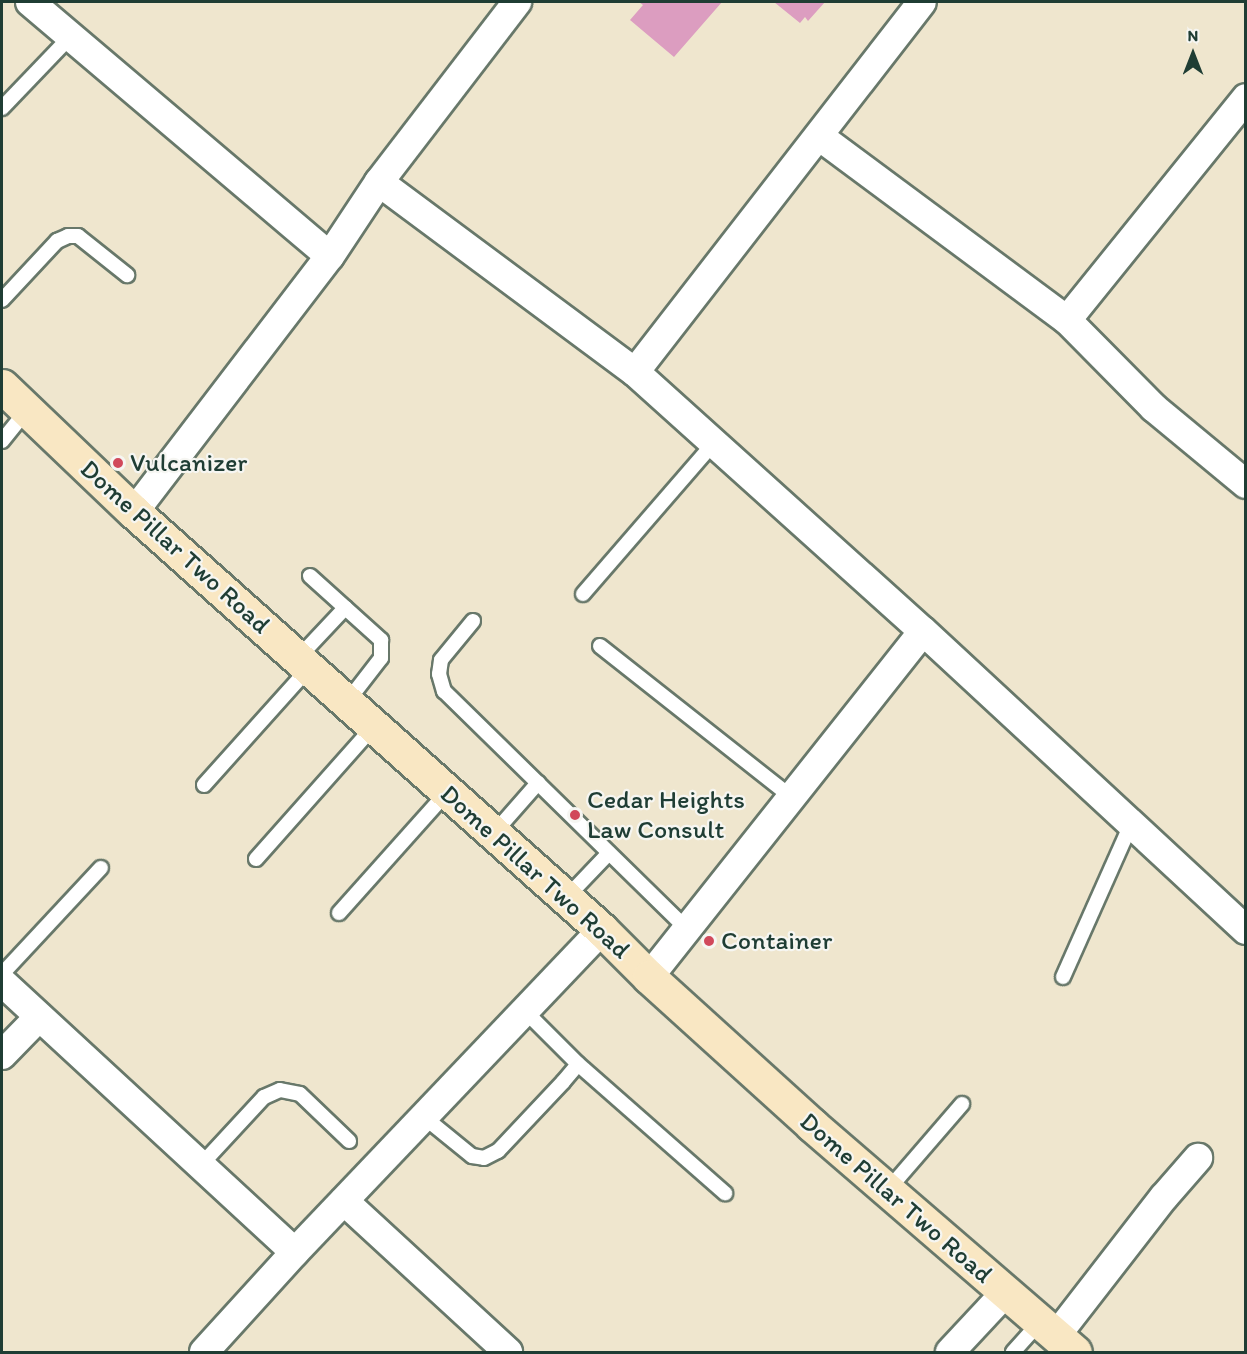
<!DOCTYPE html>
<html>
<head>
<meta charset="utf-8">
<style>
	body { margin:0 }
	#map { position:relative; width:1247px; height:1354px; overflow:hidden; background:#efe6ce; font-family:Itim,sans-serif }
	div>[style] { position:absolute }
	[style*='--x'] { left:calc(var(--x)*1px); top:calc(var(--y)*1px); width:calc(var(--w)*1px); rotate:calc(var(--a)*1deg) }
	.building>* { inset:0; background:#dc9dc0 }
	.roads { filter:drop-shadow(2px 0 #68786a) drop-shadow(-2px 0 #68786a) drop-shadow(0 2px #68786a) drop-shadow(0 -2px #68786a) }
	.lane>* { height:14px; margin:-7px; padding:0 7px; transform-origin:7px; border-radius:7px; background:#fff }
	.street>* { height:28px; margin:-14px; padding:0 14px; transform-origin:14px; border-radius:14px; background:#fff }
	.secondary>* { height:33px; margin:-16.5px; padding:0 16.5px; transform-origin:16.5px; border-radius:16.5px; background:#f9e7c3 }
	.dots>* { width:16px; height:16px; translate:-50% -50%; box-sizing:border-box; border:3px solid #f6f6f2; border-radius:50% }
	span { translate:-50% -50%; white-space:nowrap; text-align:center; line-height:1.15; -webkit-text-stroke:4.5px #f6f6f2; paint-order:stroke }
	.poi-label { font-size:26px; color:#1f3d34 }
	.left { translate:0 -50%; text-align:left }
	.street-label { font-size:26px; color:#1f3d34 }
	.frame { position:absolute; inset:0; border:3px solid #1f3d34; pointer-events:none }
	.north { position:absolute; left:1163px; top:24px; width:60px; height:60px; -webkit-text-stroke:4px #f6f6f2; paint-order:stroke; rotate:0deg; font-size:16px; font-weight:700; line-height:24px; text-align:center; color:#1f3d34 }
	.north::after { content:''; display:block; margin:auto; width:21px; height:27px; background:#1f3d34; clip-path:polygon(50% 0,100% 100%,50% 72%,0 100%) }
</style>
</head>
<body>
<div id="map">
	<div class="building">
		<div style="clip-path:polygon(639px 2px,722px 2px,674px 57px,630px 20px,643px 5px)"></div>
		<div style="clip-path:polygon(774px 2px,825px 2px,808px 21px,805px 17px,800px 23px)"></div>
	</div>
	<div class="roads">
		<div class="lane">
			<div style="--x:2;--y:108;--w:98;--a:-46.2"></div>
			<div style="--x:2;--y:300;--w:81;--a:-47"></div>
			<div style="--x:57;--y:241;--w:12;--a:-24"></div>
			<div style="--x:68;--y:236;--w:10;--a:0"></div>
			<div style="--x:78;--y:236;--w:63;--a:38.5"></div>
			<div style="--x:2;--y:441;--w:40;--a:-51"></div>
			<div style="--x:310;--y:576;--w:96;--a:42"></div>
			<div style="--x:381;--y:640;--w:18;--a:90"></div>
			<div style="--x:381;--y:658;--w:56;--a:127.7"></div>
			<div style="--x:583;--y:594;--w:200;--a:-49.1"></div>
			<div style="--x:473;--y:621;--w:50;--a:129.4"></div>
			<div style="--x:441;--y:660;--w:14;--a:98"></div>
			<div style="--x:439;--y:674;--w:18;--a:74"></div>
			<div style="--x:444;--y:691;--w:340;--a:44.4"></div>
			<div style="--x:600;--y:646;--w:243;--a:38.3"></div>
			<div style="--x:298;--y:658;--w:69;--a:-46.8"></div>
			<div style="--x:204;--y:785;--w:157;--a:-48.1"></div>
			<div style="--x:494;--y:833;--w:67;--a:-48.7"></div>
			<div style="--x:256;--y:859;--w:178;--a:-48.4"></div>
			<div style="--x:566;--y:898;--w:62;--a:-46.3"></div>
			<div style="--x:339;--y:913;--w:162;--a:-48.2"></div>
			<div style="--x:2;--y:974;--w:145;--a:-47"></div>
			<div style="--x:1063;--y:977;--w:167;--a:-66"></div>
			<div style="--x:578;--y:1064;--w:196;--a:41.3"></div>
			<div style="--x:424;--y:1117;--w:62;--a:39.1"></div>
			<div style="--x:472;--y:1156;--w:12;--a:9"></div>
			<div style="--x:484;--y:1158;--w:16;--a:-27"></div>
			<div style="--x:498;--y:1151;--w:95;--a:-46.7"></div>
			<div style="--x:563;--y:1082;--w:23;--a:-50"></div>
			<div style="--x:578;--y:1064;--w:75;--a:-135"></div>
			<div style="--x:200;--y:1166;--w:94;--a:-47.2"></div>
			<div style="--x:264;--y:1097;--w:17;--a:-24"></div>
			<div style="--x:280;--y:1090;--w:20;--a:11"></div>
			<div style="--x:300;--y:1094;--w:68;--a:43.8"></div>
			<div style="--x:887;--y:1191;--w:115;--a:-49.2"></div>
			<div style="--x:1013;--y:1352;--w:39;--a:-48"></div>
		</div>
		<div class="street">
			<div style="--x:30;--y:2;--w:393;--a:40.3"></div>
			<div style="--x:819;--y:136;--w:309;--a:36.6"></div>
			<div style="--x:1067;--y:320;--w:124;--a:45.3"></div>
			<div style="--x:1154;--y:408;--w:119;--a:39.6"></div>
			<div style="--x:379;--y:182;--w:319;--a:36.6"></div>
			<div style="--x:635;--y:372;--w:387;--a:42"></div>
			<div style="--x:923;--y:631;--w:440;--a:42.8"></div>
			<div style="--x:1067;--y:320;--w:285;--a:-51.1"></div>
			<div style="--x:635;--y:372;--w:468;--a:-52.2"></div>
			<div style="--x:134;--y:512;--w:322;--a:-52.6"></div>
			<div style="--x:330;--y:256;--w:89;--a:-56.5"></div>
			<div style="--x:379;--y:182;--w:227;--a:-52.5"></div>
			<div style="--x:649;--y:977;--w:441;--a:-51.6"></div>
			<div style="--x:2;--y:982;--w:398;--a:42.7"></div>
			<div style="--x:2;--y:1055;--w:53;--a:-45.8"></div>
			<div style="--x:344;--y:1201;--w:223;--a:42.6"></div>
			<div style="--x:1056;--y:1336;--w:176;--a:-52.2"></div>
			<div style="--x:1164;--y:1197;--w:52;--a:-48.9"></div>
			<div style="--x:204;--y:1352;--w:135;--a:-47.7"></div>
			<div style="--x:295;--y:1252;--w:445;--a:-46.4"></div>
			<div style="--x:950;--y:1352;--w:79;--a:-47"></div>
		</div>
		<div class="secondary">
			<div style="--x:2;--y:386;--w:182;--a:43.7"></div>
			<div style="--x:134;--y:512;--w:627;--a:41.77"></div>
			<div style="--x:602;--y:930;--w:66;--a:45"></div>
			<div style="--x:649;--y:977;--w:220;--a:42.2"></div>
			<div style="--x:812;--y:1125;--w:347;--a:40.8"></div>
		</div>
	</div>
	<div class="dots">
		<div style="left:118px;top:463px;background:#d1495b"></div>
		<div style="left:575px;top:815px;background:#d1495b"></div>
		<div style="left:709px;top:941px;background:#d1495b"></div>
	</div>
	<div class="poi-label">
		<span class="left" style="left:130px;top:463px">Vulcanizer</span>
		<span class="left" style="left:587px;top:815px">Cedar Heights<br>Law Consult</span>
		<span class="left" style="left:721px;top:941px">Container</span>
	</div>
	<div class="street-label">
		<span style="left:175px;top:547px;rotate:42deg">Dome Pillar Two Road</span>
		<span style="left:535px;top:872px;rotate:42deg">Dome Pillar Two Road</span>
		<span style="left:896px;top:1198px;rotate:41deg">Dome Pillar Two Road</span>
	</div>
	<div class="frame"></div>
	<div class="north">N</div>
</div>
</body>
</html>
